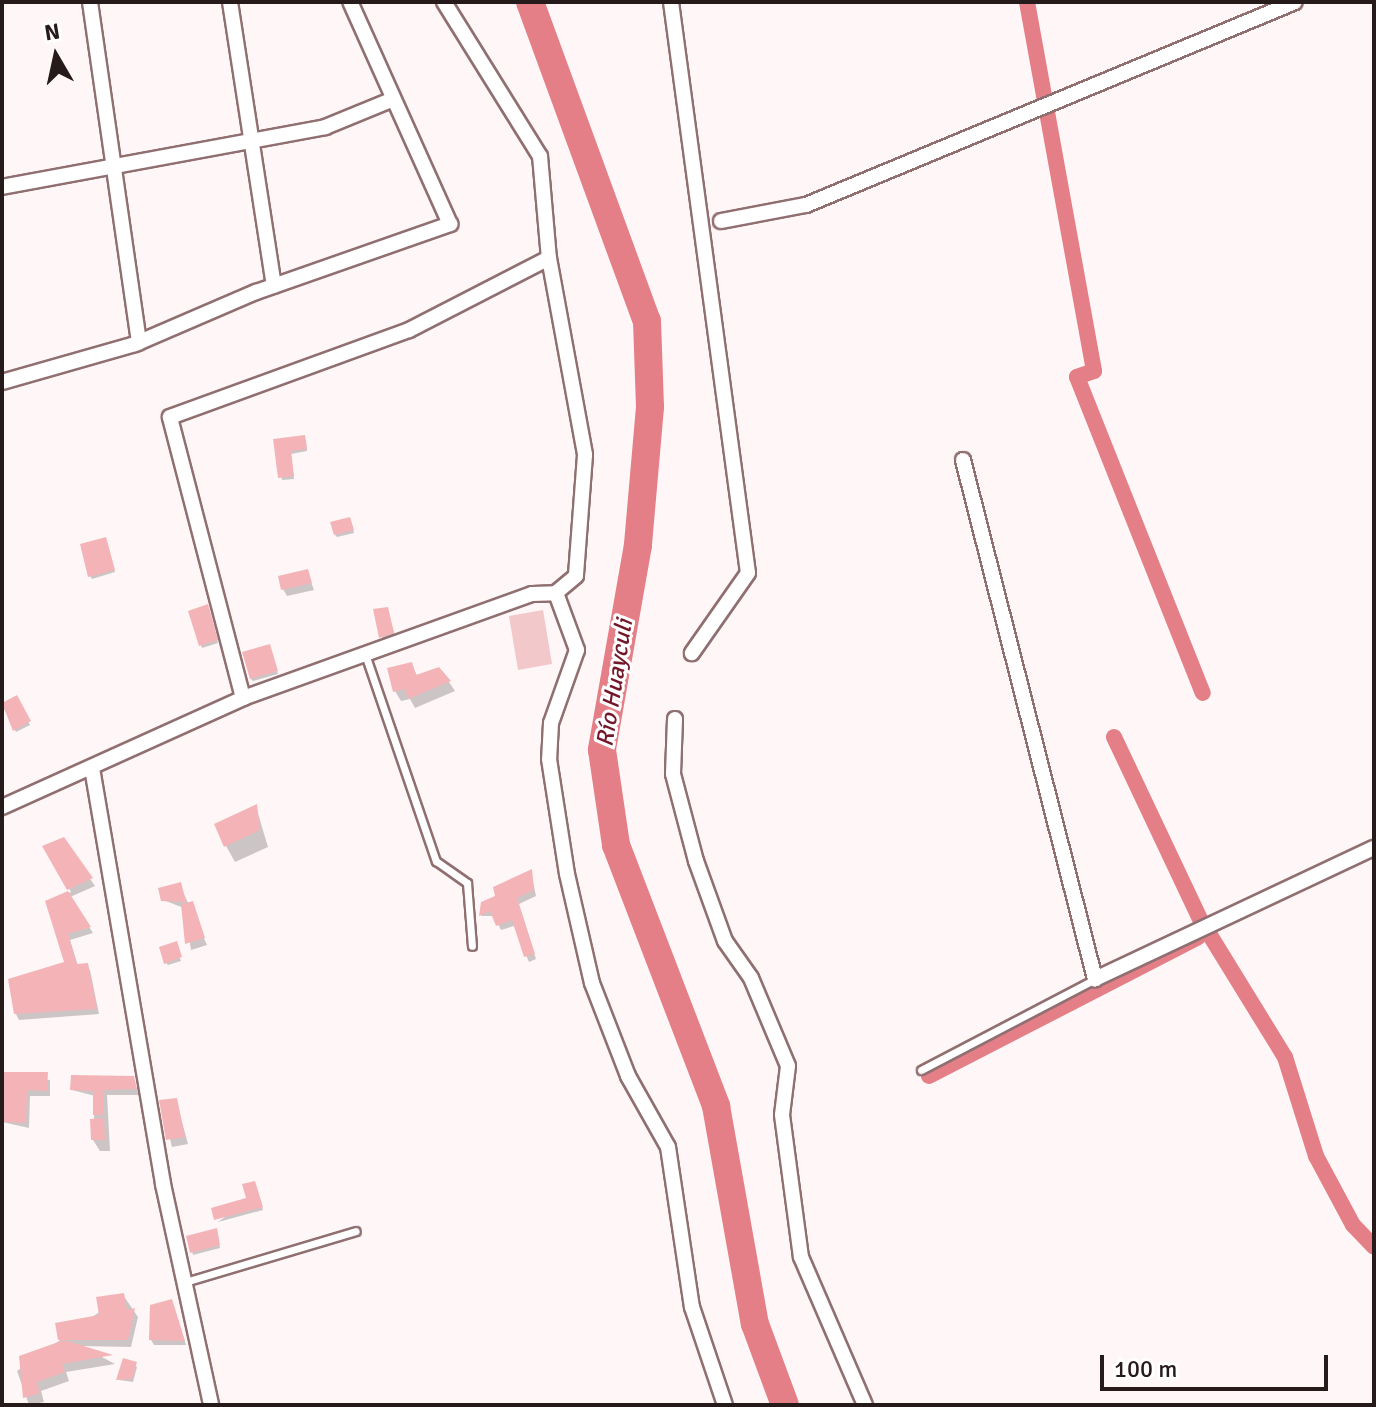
<!DOCTYPE html>
<html>
<head>
<meta charset="utf-8">
<style>
	body { margin:0 }
	#map { position:relative; width:1376px; height:1407px; overflow:hidden; background:#fff7f7; font-family:Signika,sans-serif }
	div>[style] { position:absolute }
	[style*='--x'] { left:calc(var(--x)*1px); top:calc(var(--y)*1px); width:calc(var(--w)*1px); rotate:calc(var(--a)*1deg) }
	.green>* { inset:0; background:#f2c8ca }
	.shadow>* { inset:0; background:#0003 }
	.canal>* { height:16px; margin:-8px; padding:0 8px; transform-origin:8px; border-radius:8px; background:#e57f87 }
	.river>* { height:28px; margin:-14px; padding:0 14px; transform-origin:14px; border-radius:14px; background:#e57f87 }
	.building>* { inset:0; background:#f4b4b7 }
	.roads { filter:drop-shadow(2px 0 #906f71) drop-shadow(-2px 0 #906f71) drop-shadow(0 2px #906f71) drop-shadow(0 -2px #906f71) }
	.lane>* { height:7px; margin:-3.5px; padding:0 3.5px; transform-origin:3.5px; border-radius:3.5px; background:#fff }
	.street>* { height:14px; margin:-7px; padding:0 7px; transform-origin:7px; border-radius:7px; background:#fff }
	span { translate:-50% -50%; white-space:nowrap; text-align:center; line-height:1.15; -webkit-text-stroke:6px #fff; paint-order:stroke }
	.water-label { font-size:24px; color:#721628; font-style:italic }
	.frame { position:absolute; inset:0; border:4px solid #271a1b; pointer-events:none }
	.north { position:absolute; left:16px; top:16px; width:80px; height:80px; -webkit-text-stroke:6px #fff; paint-order:stroke; rotate:351deg; font-size:22px; font-weight:700; line-height:32px; text-align:center; color:#271a1b }
	.north::after { content:''; display:block; margin:auto; width:28px; height:36px; background:#271a1b; clip-path:polygon(50% 0,100% 100%,50% 72%,0 100%) }
	.scale { position:absolute; left:1100px; top:1355px; width:228px; height:36px; box-sizing:border-box; border:4px solid #271a1b; border-top:0; padding-left:10px; font-size:24px; line-height:28px; white-space:nowrap; color:#271a1b; -webkit-text-stroke:6px #fff; paint-order:stroke }
</style>
</head>
<body>
<div id="map">
	<div class="green">
		<div style="clip-path:polygon(543px 610px,552px 664px,518px 670px,509px 616px)"></div>
	</div>
	<div class="shadow">
		<div style="clip-path:polygon(306px 440px,307px 451px,291px 454px,294px 479px,282px 480px,275px 441px)"></div>
		<div style="clip-path:polygon(351px 522px,354px 533px,337px 537px,335px 535px)"></div>
		<div style="clip-path:polygon(107px 542px,115px 572px,92px 579px,90px 576px)"></div>
		<div style="clip-path:polygon(307px 571px,314px 590px,287px 596px,283px 589px)"></div>
		<div style="clip-path:polygon(209px 609px,218px 643px,202px 648px,201px 645px)"></div>
		<div style="clip-path:polygon(387px 609px,395px 636px,383px 640px,375px 610px)"></div>
		<div style="clip-path:polygon(270px 649px,278px 674px,253px 681px,251px 679px)"></div>
		<div style="clip-path:polygon(411px 664px,418px 677px,449px 682px,455px 691px,415px 708px,410px 699px,401px 701px,395px 691px)"></div>
		<div style="clip-path:polygon(16px 698px,30px 725px,16px 732px,2px 705px)"></div>
		<div style="clip-path:polygon(256px 807px,268px 847px,235px 862px,226px 846px)"></div>
		<div style="clip-path:polygon(63px 839px,95px 886px,70px 897px,93px 933px,70px 940px,78px 966px,90px 970px,99px 1014px,19px 1020px,16px 1014px,66px 963px,47px 902px,71px 892px,45px 847px)"></div>
		<div style="clip-path:polygon(531px 872px,536px 896px,519px 904px,536px 959px,529px 962px,514px 926px,501px 930px,494px 916px,481px 916px,483px 904px)"></div>
		<div style="clip-path:polygon(180px 885px,207px 945px,191px 950px,184px 908px,163px 900px)"></div>
		<div style="clip-path:polygon(175px 944px,181px 961px,168px 965px,166px 963px)"></div>
		<div style="clip-path:polygon(3px 1074px,50px 1080px,50px 1096px,30px 1096px,29px 1128px,2px 1122px)"></div>
		<div style="clip-path:polygon(133px 1078px,139px 1095px,107px 1095px,110px 1151px,100px 1151px,93px 1140px,95px 1096px,72px 1090px)"></div>
		<div style="clip-path:polygon(176px 1100px,188px 1144px,172px 1147px,161px 1101px)"></div>
		<div style="clip-path:polygon(256px 1186px,263px 1210px,218px 1222px,248px 1200px)"></div>
		<div style="clip-path:polygon(217px 1233px,220px 1248px,193px 1255px,188px 1237px)"></div>
		<div style="clip-path:polygon(123px 1295px,138px 1317px,131px 1347px,81px 1346px,115px 1364px,66px 1372px,69px 1381px,41px 1391px,44px 1402px,29px 1405px,17px 1371px)"></div>
		<div style="clip-path:polygon(172px 1302px,186px 1345px,154px 1345px,151px 1340px)"></div>
		<div style="clip-path:polygon(124px 1361px,137px 1367px,133px 1382px,119px 1380px)"></div>
	</div>
	<div class="canal">
		<div style="--x:1027;--y:2;--w:375;--a:79.7"></div>
		<div style="--x:1094;--y:371;--w:18;--a:161"></div>
		<div style="--x:1077;--y:377;--w:340;--a:68.3"></div>
		<div style="--x:1114;--y:737;--w:201;--a:64.7"></div>
		<div style="--x:1208;--y:932;--w:147;--a:58.4"></div>
		<div style="--x:1285;--y:1057;--w:104;--a:72.6"></div>
		<div style="--x:1316;--y:1156;--w:78;--a:61.8"></div>
		<div style="--x:1353;--y:1225;--w:30;--a:46"></div>
		<div style="--x:929;--y:1076;--w:303;--a:-27.3"></div>
	</div>
	<div class="river">
		<div style="--x:530;--y:2;--w:340;--a:69.9"></div>
		<div style="--x:647;--y:321;--w:86;--a:88"></div>
		<div style="--x:650;--y:407;--w:139;--a:95"></div>
		<div style="--x:638;--y:545;--w:208;--a:100"></div>
		<div style="--x:602;--y:750;--w:96;--a:81.6"></div>
		<div style="--x:616;--y:845;--w:280;--a:69"></div>
		<div style="--x:716;--y:1106;--w:221;--a:79.9"></div>
		<div style="--x:755;--y:1324;--w:86;--a:69.7"></div>
	</div>
	<div class="building">
		<div style="clip-path:polygon(305px 435px,307px 449px,291px 451px,294px 476px,278px 478px,273px 439px)"></div>
		<div style="clip-path:polygon(350px 517px,354px 530px,334px 535px,330px 522px)"></div>
		<div style="clip-path:polygon(106px 537px,115px 570px,88px 577px,80px 544px)"></div>
		<div style="clip-path:polygon(308px 569px,312px 583px,281px 590px,278px 576px)"></div>
		<div style="clip-path:polygon(208px 604px,218px 640px,199px 646px,188px 611px)"></div>
		<div style="clip-path:polygon(388px 607px,394px 633px,379px 638px,373px 609px)"></div>
		<div style="clip-path:polygon(270px 644px,278px 671px,250px 679px,242px 652px)"></div>
		<div style="clip-path:polygon(412px 662px,416px 675px,439px 667px,451px 681px,408px 699px,405px 689px,393px 692px,387px 668px)"></div>
		<div style="clip-path:polygon(17px 695px,31px 721px,13px 731px,2px 703px)"></div>
		<div style="clip-path:polygon(257px 804px,260px 830px,224px 847px,214px 824px)"></div>
		<div style="clip-path:polygon(64px 837px,93px 878px,67px 890px,42px 846px)"></div>
		<div style="clip-path:polygon(532px 869px,534px 890px,517px 898px,535px 954px,524px 957px,512px 920px,496px 926px,490px 911px,479px 916px,481px 902px,495px 896px,493px 887px)"></div>
		<div style="clip-path:polygon(181px 882px,186px 902px,161px 901px,158px 888px)"></div>
		<div style="clip-path:polygon(68px 891px,91px 927px,68px 934px,77px 964px,88px 963px,97px 1009px,14px 1014px,8px 979px,64px 962px,45px 901px)"></div>
		<div style="clip-path:polygon(193px 901px,205px 938px,185px 944px,181px 904px)"></div>
		<div style="clip-path:polygon(177px 941px,182px 957px,164px 964px,159px 947px)"></div>
		<div style="clip-path:polygon(2px 1072px,48px 1072px,47px 1091px,27px 1090px,26px 1123px,2px 1122px)"></div>
		<div style="clip-path:polygon(71px 1075px,134px 1076px,137px 1089px,104px 1090px,104px 1115px,93px 1115px,93px 1091px,70px 1090px)"></div>
		<div style="clip-path:polygon(177px 1098px,185px 1137px,166px 1140px,159px 1100px)"></div>
		<div style="clip-path:polygon(104px 1118px,105px 1140px,91px 1140px,90px 1119px)"></div>
		<div style="clip-path:polygon(255px 1181px,263px 1207px,214px 1220px,211px 1208px,246px 1198px,242px 1184px)"></div>
		<div style="clip-path:polygon(217px 1228px,220px 1245px,190px 1253px,186px 1236px)"></div>
		<div style="clip-path:polygon(124px 1293px,127px 1310px,135px 1308px,128px 1340px,58px 1340px,55px 1323px,99px 1315px,96px 1297px)"></div>
		<div style="clip-path:polygon(172px 1299px,185px 1341px,149px 1340px,150px 1305px)"></div>
		<div style="clip-path:polygon(64px 1340px,113px 1355px,62px 1364px,65px 1372px,37px 1382px,40px 1393px,23px 1398px,19px 1356px)"></div>
		<div style="clip-path:polygon(123px 1358px,137px 1362px,132px 1379px,116px 1380px)"></div>
	</div>
	<div class="roads">
		<div class="lane">
			<div style="--x:366;--y:657;--w:216;--a:71.1"></div>
			<div style="--x:436;--y:861;--w:38;--a:35"></div>
			<div style="--x:467;--y:883;--w:63;--a:85.5"></div>
			<div style="--x:921;--y:1070;--w:196;--a:-27.6"></div>
			<div style="--x:185;--y:1282;--w:178;--a:-16.6"></div>
		</div>
		<div class="street">
			<div style="--x:90;--y:2;--w:344;--a:81.8"></div>
			<div style="--x:230;--y:2;--w:287;--a:81.2"></div>
			<div style="--x:444;--y:2;--w:181;--a:58.1"></div>
			<div style="--x:540;--y:156;--w:102;--a:85"></div>
			<div style="--x:549;--y:258;--w:200;--a:79.6"></div>
			<div style="--x:585;--y:455;--w:121;--a:94.3"></div>
			<div style="--x:576;--y:576;--w:26;--a:140"></div>
			<div style="--x:671;--y:2;--w:576;--a:82.32"></div>
			<div style="--x:748;--y:573;--w:98;--a:125"></div>
			<div style="--x:2;--y:187;--w:329;--a:-10.5"></div>
			<div style="--x:325;--y:127;--w:71;--a:-22.2"></div>
			<div style="--x:721;--y:221;--w:86;--a:-10.7"></div>
			<div style="--x:806;--y:205;--w:529;--a:-22.54"></div>
			<div style="--x:2;--y:382;--w:138;--a:-15.9"></div>
			<div style="--x:135;--y:344;--w:132;--a:-23.3"></div>
			<div style="--x:256;--y:292;--w:206;--a:-19.3"></div>
			<div style="--x:450;--y:224;--w:243;--a:-114.2"></div>
			<div style="--x:963;--y:460;--w:536;--a:75.73"></div>
			<div style="--x:1095;--y:979;--w:308;--a:-25.2"></div>
			<div style="--x:243;--y:698;--w:290;--a:-104.6"></div>
			<div style="--x:170;--y:417;--w:254;--a:-20"></div>
			<div style="--x:409;--y:330;--w:157;--a:-27.2"></div>
			<div style="--x:675;--y:719;--w:55;--a:92.1"></div>
			<div style="--x:673;--y:774;--w:90;--a:75.2"></div>
			<div style="--x:696;--y:861;--w:85;--a:70.1"></div>
			<div style="--x:725;--y:941;--w:45;--a:54.9"></div>
			<div style="--x:751;--y:978;--w:95;--a:67.2"></div>
			<div style="--x:788;--y:1066;--w:49;--a:97"></div>
			<div style="--x:782;--y:1115;--w:143;--a:82.4"></div>
			<div style="--x:801;--y:1257;--w:161;--a:66.6"></div>
			<div style="--x:92;--y:768;--w:422;--a:80.3"></div>
			<div style="--x:163;--y:1184;--w:226;--a:77.7"></div>
			<div style="--x:2;--y:807;--w:265;--a:-24.3"></div>
			<div style="--x:243;--y:698;--w:307;--a:-19.8"></div>
			<div style="--x:532;--y:594;--w:24;--a:-2"></div>
			<div style="--x:556;--y:593;--w:61;--a:69.8"></div>
			<div style="--x:577;--y:650;--w:77;--a:109.6"></div>
			<div style="--x:551;--y:723;--w:36;--a:93"></div>
			<div style="--x:549;--y:759;--w:116;--a:81.1"></div>
			<div style="--x:567;--y:874;--w:112;--a:77.1"></div>
			<div style="--x:592;--y:983;--w:100;--a:68.8"></div>
			<div style="--x:628;--y:1076;--w:81;--a:60.6"></div>
			<div style="--x:668;--y:1147;--w:162;--a:81.5"></div>
			<div style="--x:692;--y:1307;--w:103;--a:71.4"></div>
		</div>
	</div>
	<div class="water-label">
		<span style="left:615px;top:683px;rotate:-81deg">Río Huayculi</span>
	</div>
	<div class="frame"></div>
	<div class="north">N</div>
	<div class="scale">100 m</div>
</div>
</body>
</html>
